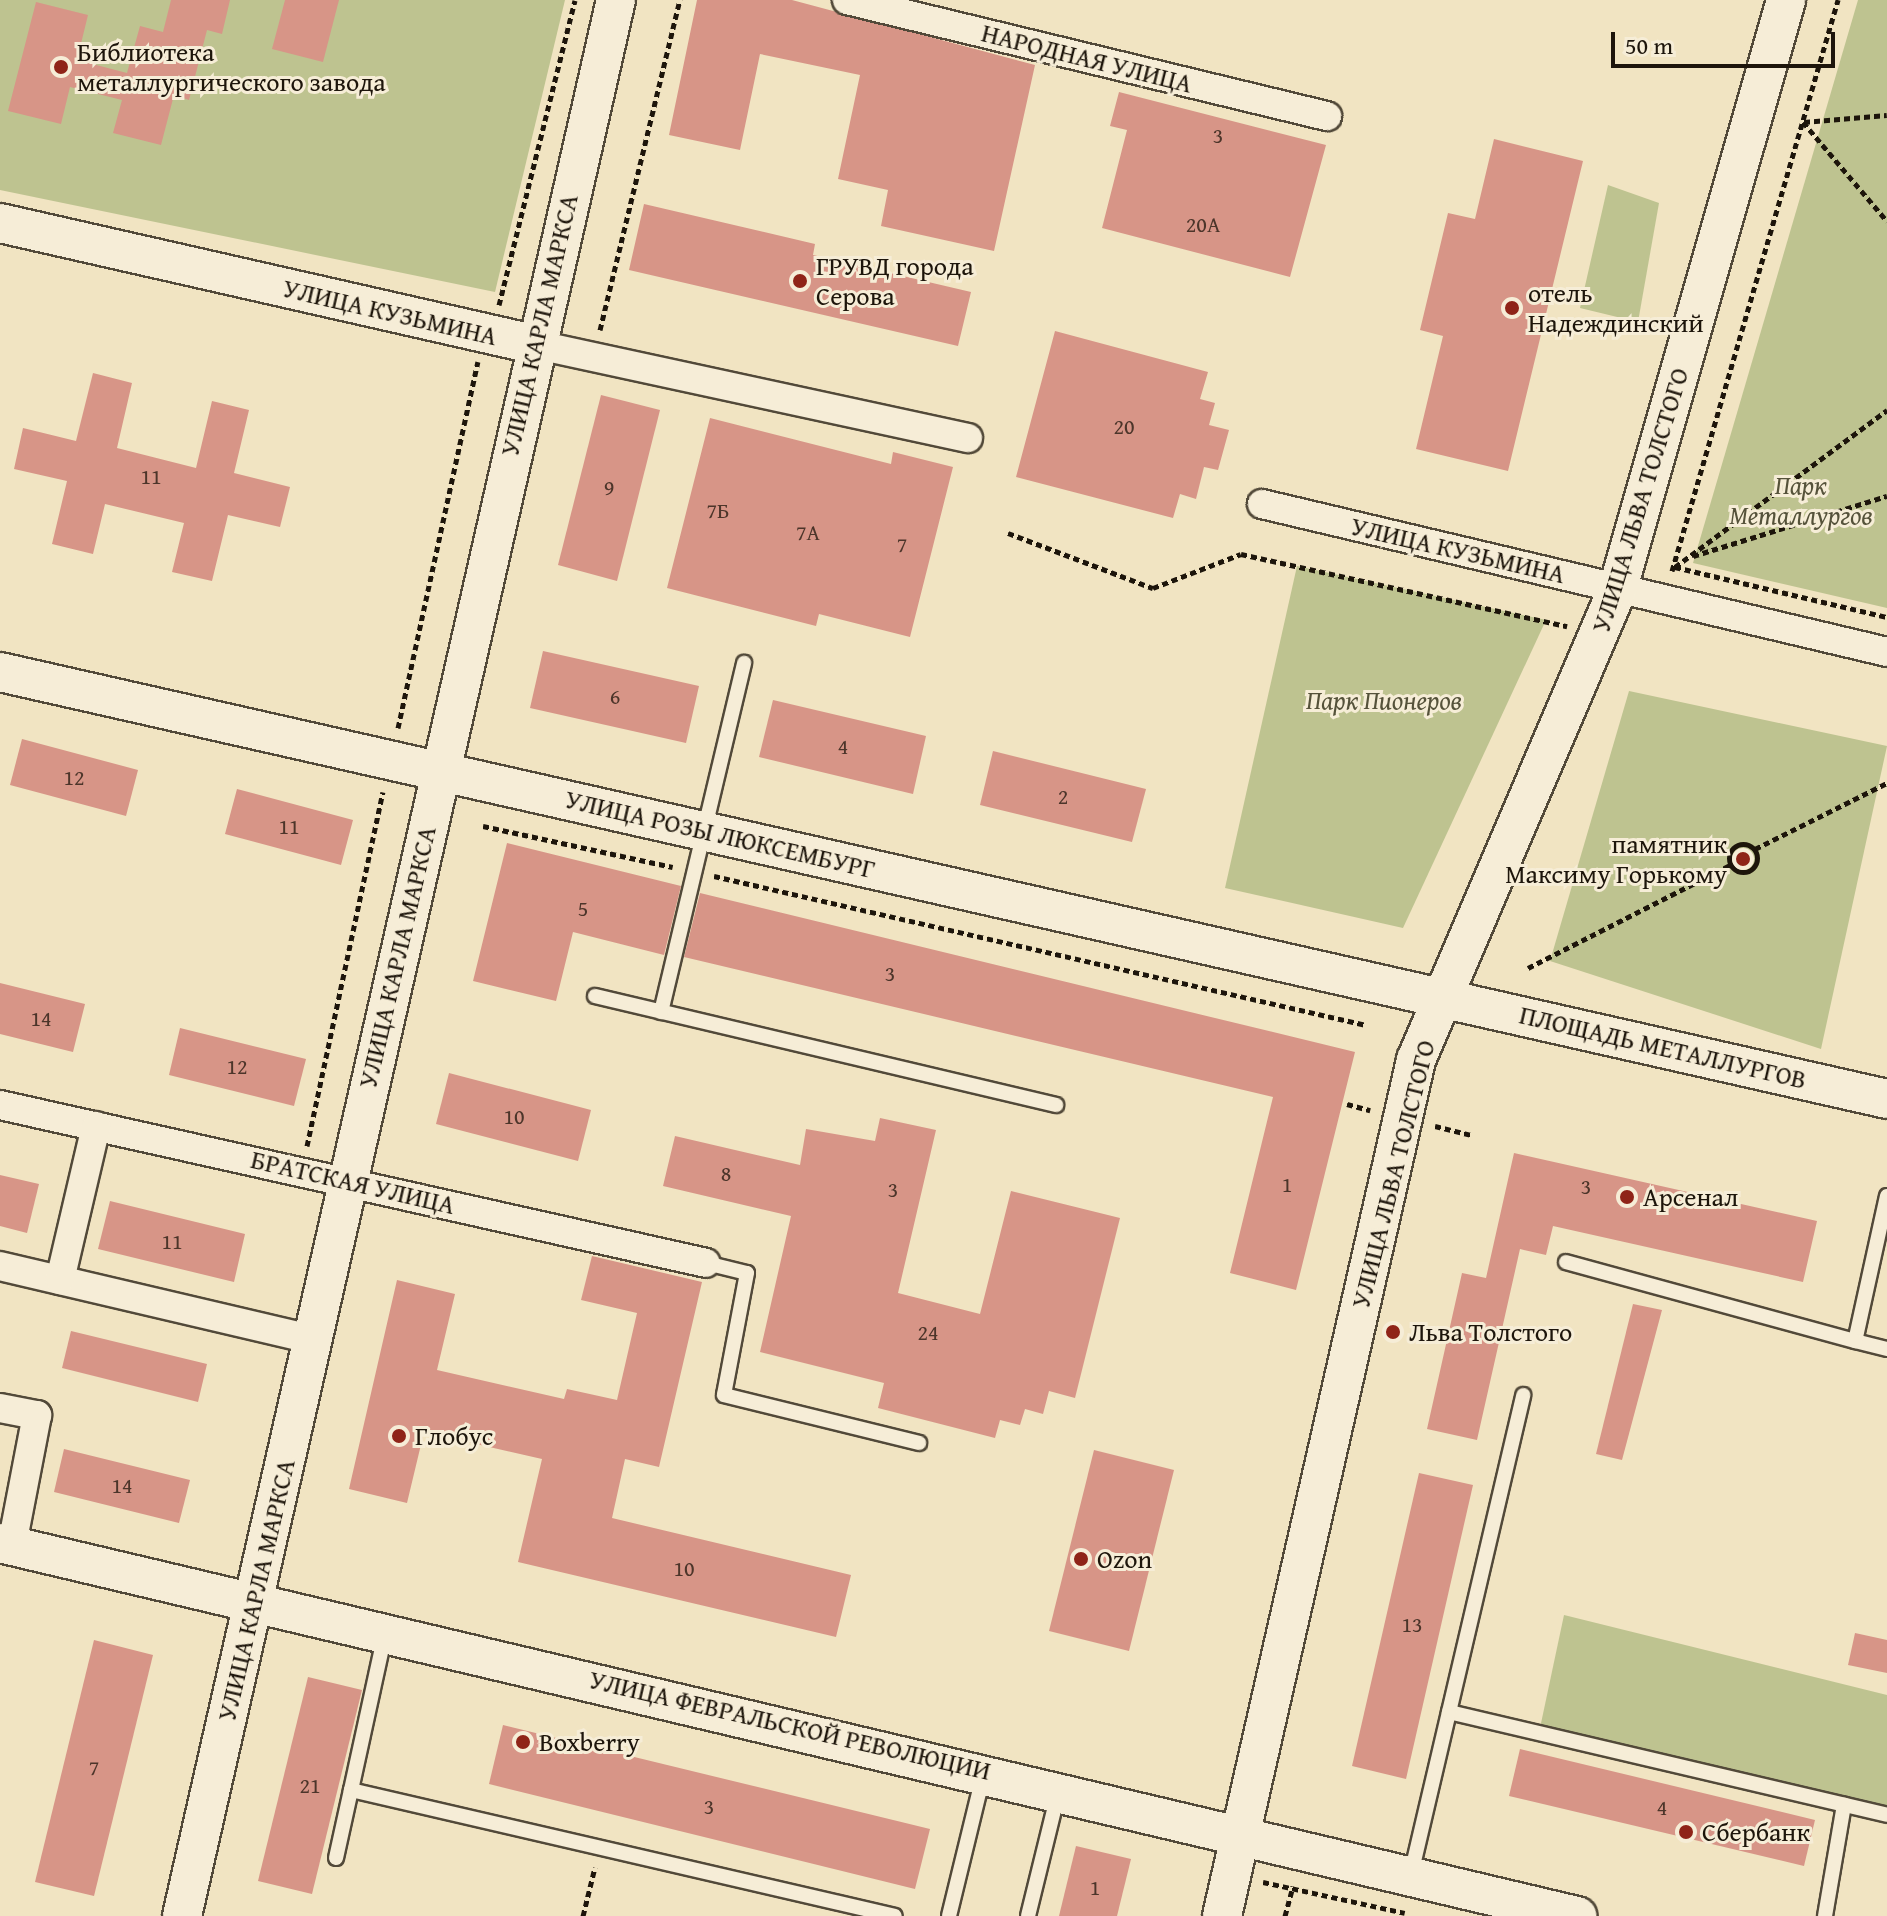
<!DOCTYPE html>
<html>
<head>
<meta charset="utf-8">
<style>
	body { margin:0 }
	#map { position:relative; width:1887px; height:1916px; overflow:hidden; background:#f1e4c2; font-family:"Gentium Book Plus",serif }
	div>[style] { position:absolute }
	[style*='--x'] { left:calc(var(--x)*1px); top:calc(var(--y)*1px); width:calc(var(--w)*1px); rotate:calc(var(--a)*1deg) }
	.green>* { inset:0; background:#bec390 }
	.building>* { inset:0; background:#d79587 }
	.path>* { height:5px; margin-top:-2.5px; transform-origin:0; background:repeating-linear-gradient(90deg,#1d150b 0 6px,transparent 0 10px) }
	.path>.ring { margin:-2.5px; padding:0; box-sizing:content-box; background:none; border:5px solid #1d150b; border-radius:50% }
	.roads { filter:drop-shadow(2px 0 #524939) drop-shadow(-2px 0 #524939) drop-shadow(0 2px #524939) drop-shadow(0 -2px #524939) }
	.lane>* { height:14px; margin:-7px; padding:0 7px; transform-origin:7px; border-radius:7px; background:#f6edd7 }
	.street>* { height:28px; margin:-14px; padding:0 14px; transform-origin:14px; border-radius:14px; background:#f6edd7 }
	.secondary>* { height:38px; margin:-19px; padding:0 19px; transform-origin:19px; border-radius:19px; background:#f6edd7 }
	.dots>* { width:22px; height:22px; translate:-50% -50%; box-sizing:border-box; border:4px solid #f6edd7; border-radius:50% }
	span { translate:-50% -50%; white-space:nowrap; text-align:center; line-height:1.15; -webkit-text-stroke:6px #f6edd7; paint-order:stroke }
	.number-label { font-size:22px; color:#4c352a }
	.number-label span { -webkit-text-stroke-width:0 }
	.poi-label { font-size:26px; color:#1d150b }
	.left { translate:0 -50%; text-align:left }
	.right { translate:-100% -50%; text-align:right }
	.street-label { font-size:26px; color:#1d150b }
	.park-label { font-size:26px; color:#55523a; font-style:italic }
	.scale { position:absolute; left:1611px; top:32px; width:224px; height:36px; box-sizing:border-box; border:4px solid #1d150b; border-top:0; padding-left:10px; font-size:24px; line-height:28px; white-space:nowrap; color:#1d150b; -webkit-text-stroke:6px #f6edd7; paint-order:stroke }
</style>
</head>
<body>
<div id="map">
	<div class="green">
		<div style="clip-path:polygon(0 0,565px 0,495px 292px,0 190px)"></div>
		<div style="clip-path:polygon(1858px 0,1887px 0,1887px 608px,1693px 563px)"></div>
		<div style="clip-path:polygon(1608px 185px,1659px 203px,1638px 322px,1580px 308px)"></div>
		<div style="clip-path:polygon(1297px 566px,1546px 620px,1403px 928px,1225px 888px)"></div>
		<div style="clip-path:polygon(1629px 691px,1887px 746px,1821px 1049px,1550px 961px)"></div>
		<div style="clip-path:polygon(1564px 1615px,1887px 1695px,1887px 1810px,1540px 1728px)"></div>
	</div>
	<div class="building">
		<div style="clip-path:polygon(171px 0,230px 0,222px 34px,207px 30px,189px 100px,174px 95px,161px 145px,113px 133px,122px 100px,70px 87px,61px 124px,8px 111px,36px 2px,88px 15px,77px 60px,127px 73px,140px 26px,163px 32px)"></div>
		<div style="clip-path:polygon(285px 0,339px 0,323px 62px,272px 49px)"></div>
		<div style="clip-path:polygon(697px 0,792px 0,1035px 65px,994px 251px,881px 226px,888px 190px,838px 179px,860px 75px,760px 54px,740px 150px,669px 135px)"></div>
		<div style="clip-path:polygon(1119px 92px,1326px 145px,1290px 277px,1102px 228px,1127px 130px,1110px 126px)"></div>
		<div style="clip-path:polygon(1494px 139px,1583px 161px,1508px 471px,1416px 449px,1443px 336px,1420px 330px,1448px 213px,1475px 219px)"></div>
		<div style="clip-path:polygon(644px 204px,815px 244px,813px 255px,971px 292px,958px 346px,629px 270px)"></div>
		<div style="clip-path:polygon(1055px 331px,1208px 372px,1200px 399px,1215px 403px,1209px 425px,1229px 430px,1218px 470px,1204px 467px,1196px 499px,1180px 494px,1173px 518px,1016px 477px)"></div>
		<div style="clip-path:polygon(93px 373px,132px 383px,117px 448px,196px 468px,212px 401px,249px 410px,234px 473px,290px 487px,280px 527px,228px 515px,212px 581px,172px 572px,184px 523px,105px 504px,93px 554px,52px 544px,67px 481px,14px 469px,23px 428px,76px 441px)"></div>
		<div style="clip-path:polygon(601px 395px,660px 410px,617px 581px,558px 565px)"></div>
		<div style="clip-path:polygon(710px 418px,891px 464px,893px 452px,953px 467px,910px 637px,819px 614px,816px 626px,667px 588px)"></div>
		<div style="clip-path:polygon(543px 651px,699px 686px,686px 743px,530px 708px)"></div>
		<div style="clip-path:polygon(773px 700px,926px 736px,913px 794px,759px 757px)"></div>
		<div style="clip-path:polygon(22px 739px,138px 770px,126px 816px,10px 785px)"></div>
		<div style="clip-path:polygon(993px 751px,1146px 789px,1132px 842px,980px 805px)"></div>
		<div style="clip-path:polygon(237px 789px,353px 820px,341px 865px,225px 834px)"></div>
		<div style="clip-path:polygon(507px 843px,681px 886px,664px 955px,573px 932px,556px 1001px,473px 981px)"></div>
		<div style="clip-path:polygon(700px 893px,1355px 1052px,1296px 1290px,1230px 1273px,1273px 1097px,684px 957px)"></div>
		<div style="clip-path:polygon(0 983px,85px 1004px,73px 1052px,0 1034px)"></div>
		<div style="clip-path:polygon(180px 1028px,306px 1059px,294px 1106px,169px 1075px)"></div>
		<div style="clip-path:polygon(449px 1073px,591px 1110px,578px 1161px,436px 1124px)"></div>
		<div style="clip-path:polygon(880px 1118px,936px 1130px,898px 1293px,980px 1314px,1011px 1191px,1120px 1218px,1075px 1398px,1049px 1391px,1043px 1414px,1025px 1409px,1020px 1425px,1000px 1420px,995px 1438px,878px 1408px,884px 1383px,760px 1352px,791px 1216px,663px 1186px,675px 1136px,800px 1165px,806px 1129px,875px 1141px)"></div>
		<div style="clip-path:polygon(1514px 1153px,1817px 1221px,1803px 1282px,1553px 1226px,1546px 1255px,1520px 1249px,1477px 1440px,1427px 1429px,1462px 1273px,1486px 1278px)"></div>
		<div style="clip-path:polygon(0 1175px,39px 1184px,27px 1233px,0 1226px)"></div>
		<div style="clip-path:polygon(110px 1201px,245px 1234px,234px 1282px,98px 1249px)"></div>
		<div style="clip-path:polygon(592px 1256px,702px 1282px,659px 1467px,625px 1459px,612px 1518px,851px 1575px,836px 1637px,518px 1562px,542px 1459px,424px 1432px,407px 1503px,349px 1489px,397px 1280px,455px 1294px,437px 1370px,564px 1399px,567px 1389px,617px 1400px,637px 1313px,581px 1300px)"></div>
		<div style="clip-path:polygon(1633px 1304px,1662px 1310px,1622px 1460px,1596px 1454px)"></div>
		<div style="clip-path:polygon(71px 1331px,207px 1364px,198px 1402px,62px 1368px)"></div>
		<div style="clip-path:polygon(64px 1449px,190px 1480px,179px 1523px,54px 1492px)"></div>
		<div style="clip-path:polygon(1094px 1450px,1174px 1470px,1129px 1651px,1049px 1631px)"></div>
		<div style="clip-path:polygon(1419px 1473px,1473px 1485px,1406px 1779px,1352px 1766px)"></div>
		<div style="clip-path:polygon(1855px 1633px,1887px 1640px,1887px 1673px,1848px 1665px)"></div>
		<div style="clip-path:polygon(94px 1640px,153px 1655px,94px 1896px,35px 1882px)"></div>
		<div style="clip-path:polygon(308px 1677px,362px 1690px,312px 1894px,258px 1881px)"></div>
		<div style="clip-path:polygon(503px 1725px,930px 1829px,915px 1889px,489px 1784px)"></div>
		<div style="clip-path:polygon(1520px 1749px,1815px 1820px,1804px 1866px,1509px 1796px)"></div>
		<div style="clip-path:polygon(1076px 1846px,1131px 1859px,1117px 1916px,1059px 1916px)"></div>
	</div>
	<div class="path">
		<div style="--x:1803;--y:122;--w:130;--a:49.7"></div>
		<div style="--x:1804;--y:122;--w:83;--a:-4.8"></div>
		<div style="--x:499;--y:305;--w:314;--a:-76"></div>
		<div style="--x:600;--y:330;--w:340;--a:-76.4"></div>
		<div style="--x:1008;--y:533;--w:155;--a:20.8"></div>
		<div style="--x:1153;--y:588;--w:94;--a:-21.1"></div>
		<div style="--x:1241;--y:554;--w:334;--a:12.5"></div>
		<div style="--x:1693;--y:556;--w:203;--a:-17.2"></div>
		<div style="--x:1675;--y:567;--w:264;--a:-36.5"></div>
		<div style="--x:1675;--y:567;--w:218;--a:13.3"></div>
		<div style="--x:1672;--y:571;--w:595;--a:-73.79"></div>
		<div style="--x:398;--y:728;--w:375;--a:-77.7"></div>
		<div style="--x:483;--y:826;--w:194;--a:12.2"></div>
		<div class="ring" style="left:1729px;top:844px;width:23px;height:23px"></div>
		<div style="--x:1755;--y:849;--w:148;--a:-26.6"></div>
		<div style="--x:714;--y:876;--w:669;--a:12.87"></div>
		<div style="--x:1528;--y:968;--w:227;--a:-27"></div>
		<div style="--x:1347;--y:1104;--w:24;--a:15"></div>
		<div style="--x:1435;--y:1126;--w:38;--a:14"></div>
		<div style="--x:307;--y:1146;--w:362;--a:-77.9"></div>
		<div style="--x:1263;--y:1882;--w:145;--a:12.3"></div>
		<div style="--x:583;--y:1916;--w:50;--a:-76.2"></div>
		<div style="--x:1285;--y:1916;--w:31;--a:-75"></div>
	</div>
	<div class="roads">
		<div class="lane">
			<div style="--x:595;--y:996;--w:474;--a:13.3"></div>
			<div style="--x:661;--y:1012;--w:359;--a:-76.6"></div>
			<div style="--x:1887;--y:1196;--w:148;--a:102.4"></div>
			<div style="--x:1855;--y:1341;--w:33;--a:14"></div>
			<div style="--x:1566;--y:1262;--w:300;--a:15.3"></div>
			<div style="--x:706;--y:1263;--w:42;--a:13.7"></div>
			<div style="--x:747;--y:1273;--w:124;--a:100.7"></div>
			<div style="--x:724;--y:1395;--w:201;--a:13.8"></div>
			<div style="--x:385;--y:1634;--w:160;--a:102.3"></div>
			<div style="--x:351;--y:1790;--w:558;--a:13.04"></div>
			<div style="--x:1449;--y:1712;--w:450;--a:13.2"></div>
			<div style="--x:336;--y:1858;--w:70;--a:-77.6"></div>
			<div style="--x:1411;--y:1874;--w:492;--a:-76.8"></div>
			<div style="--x:949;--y:1916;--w:143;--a:-76.3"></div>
			<div style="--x:1028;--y:1916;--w:126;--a:-76.2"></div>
			<div style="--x:1825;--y:1916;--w:113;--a:-80.3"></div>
		</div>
		<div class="street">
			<div style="--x:847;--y:0;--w:494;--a:13.6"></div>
			<div style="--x:533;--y:344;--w:445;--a:12.2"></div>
			<div style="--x:1262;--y:504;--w:642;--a:13.32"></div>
			<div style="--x:0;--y:1105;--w:723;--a:12.61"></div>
			<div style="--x:0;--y:1266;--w:320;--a:13.2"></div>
			<div style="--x:60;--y:1280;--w:158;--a:-76.8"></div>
			<div style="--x:0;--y:1408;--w:38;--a:11"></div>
			<div style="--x:37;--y:1415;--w:132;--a:100.9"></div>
		</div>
		<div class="secondary">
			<div style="--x:0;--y:223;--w:547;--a:12.79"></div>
			<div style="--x:0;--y:672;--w:1935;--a:12.75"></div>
			<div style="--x:0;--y:1543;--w:1621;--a:13.31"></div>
			<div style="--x:182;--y:1916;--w:1965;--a:-77.24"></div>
			<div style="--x:1222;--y:1916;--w:878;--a:-77.23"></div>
			<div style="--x:1416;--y:1060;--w:513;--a:-66.83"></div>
			<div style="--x:1618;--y:588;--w:612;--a:-74.05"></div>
		</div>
	</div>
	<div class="dots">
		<div style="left:61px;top:67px;background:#8f2418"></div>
		<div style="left:800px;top:281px;background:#8f2418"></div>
		<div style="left:1512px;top:308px;background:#8f2418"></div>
		<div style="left:1743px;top:859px;background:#8f2418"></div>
		<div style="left:1627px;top:1197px;background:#8f2418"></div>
		<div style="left:1393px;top:1332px;background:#8f2418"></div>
		<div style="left:399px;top:1436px;background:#8f2418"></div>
		<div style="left:1081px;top:1559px;background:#8f2418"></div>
		<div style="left:523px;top:1742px;background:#8f2418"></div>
		<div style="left:1686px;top:1832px;background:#8f2418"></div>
	</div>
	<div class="number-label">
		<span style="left:1218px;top:136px">3</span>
		<span style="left:1203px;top:225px">20А</span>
		<span style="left:1124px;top:427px">20</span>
		<span style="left:151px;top:477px">11</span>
		<span style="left:609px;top:488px">9</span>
		<span style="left:718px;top:511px">7Б</span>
		<span style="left:808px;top:533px">7А</span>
		<span style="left:902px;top:545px">7</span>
		<span style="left:615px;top:697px">6</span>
		<span style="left:843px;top:747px">4</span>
		<span style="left:74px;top:778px">12</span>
		<span style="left:1063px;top:797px">2</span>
		<span style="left:289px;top:827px">11</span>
		<span style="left:583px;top:909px">5</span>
		<span style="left:890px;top:974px">3</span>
		<span style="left:41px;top:1019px">14</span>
		<span style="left:237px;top:1067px">12</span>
		<span style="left:514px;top:1117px">10</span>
		<span style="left:726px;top:1174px">8</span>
		<span style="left:1287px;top:1185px">1</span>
		<span style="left:1586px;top:1187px">3</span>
		<span style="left:893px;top:1190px">3</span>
		<span style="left:172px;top:1242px">11</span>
		<span style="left:928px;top:1333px">24</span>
		<span style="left:122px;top:1486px">14</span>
		<span style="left:684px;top:1569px">10</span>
		<span style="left:1412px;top:1625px">13</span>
		<span style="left:94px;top:1768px">7</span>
		<span style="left:310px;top:1786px">21</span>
		<span style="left:709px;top:1807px">3</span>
		<span style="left:1662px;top:1808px">4</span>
		<span style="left:1095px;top:1888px">1</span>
	</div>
	<div class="poi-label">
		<span class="left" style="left:77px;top:67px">Библиотека<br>металлургического завода</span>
		<span class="left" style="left:816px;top:281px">ГРУВД города<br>Серова</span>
		<span class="left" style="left:1528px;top:308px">отель<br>Надеждинский</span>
		<span class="right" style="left:1727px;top:859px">памятник<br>Максиму Горькому</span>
		<span class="left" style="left:1643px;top:1197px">Арсенал</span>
		<span class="left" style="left:1409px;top:1332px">Льва Толстого</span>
		<span class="left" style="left:415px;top:1436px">Глобус</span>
		<span class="left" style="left:1097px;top:1559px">Ozon</span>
		<span class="left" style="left:539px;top:1742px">Boxberry</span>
		<span class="left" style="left:1702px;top:1832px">Сбербанк</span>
	</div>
	<div class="street-label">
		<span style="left:1087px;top:58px;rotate:14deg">НАРОДНАЯ УЛИЦА</span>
		<span style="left:390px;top:312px;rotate:13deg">УЛИЦА КУЗЬМИНА</span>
		<span style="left:539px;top:325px;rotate:-77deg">УЛИЦА КАРЛА МАРКСА</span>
		<span style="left:1640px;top:500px;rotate:-73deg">УЛИЦА ЛЬВА ТОЛСТОГО</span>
		<span style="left:1458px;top:550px;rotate:13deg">УЛИЦА КУЗЬМИНА</span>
		<span style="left:720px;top:834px;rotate:13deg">УЛИЦА РОЗЫ ЛЮКСЕМБУРГ</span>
		<span style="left:397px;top:957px;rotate:-77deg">УЛИЦА КАРЛА МАРКСА</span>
		<span style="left:1663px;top:1047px;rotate:13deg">ПЛОЩАДЬ МЕТАЛЛУРГОВ</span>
		<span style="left:1393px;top:1174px;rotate:-76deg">УЛИЦА ЛЬВА ТОЛСТОГО</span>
		<span style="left:353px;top:1182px;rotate:13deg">БРАТСКАЯ УЛИЦА</span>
		<span style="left:256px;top:1590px;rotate:-77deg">УЛИЦА КАРЛА МАРКСА</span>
		<span style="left:790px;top:1725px;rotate:13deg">УЛИЦА ФЕВРАЛЬСКОЙ РЕВОЛЮЦИИ</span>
	</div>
	<div class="park-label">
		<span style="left:1801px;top:500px">Парк<br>Металлургов</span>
		<span style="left:1384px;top:700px">Парк Пионеров</span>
	</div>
	<div class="scale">50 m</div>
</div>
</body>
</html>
